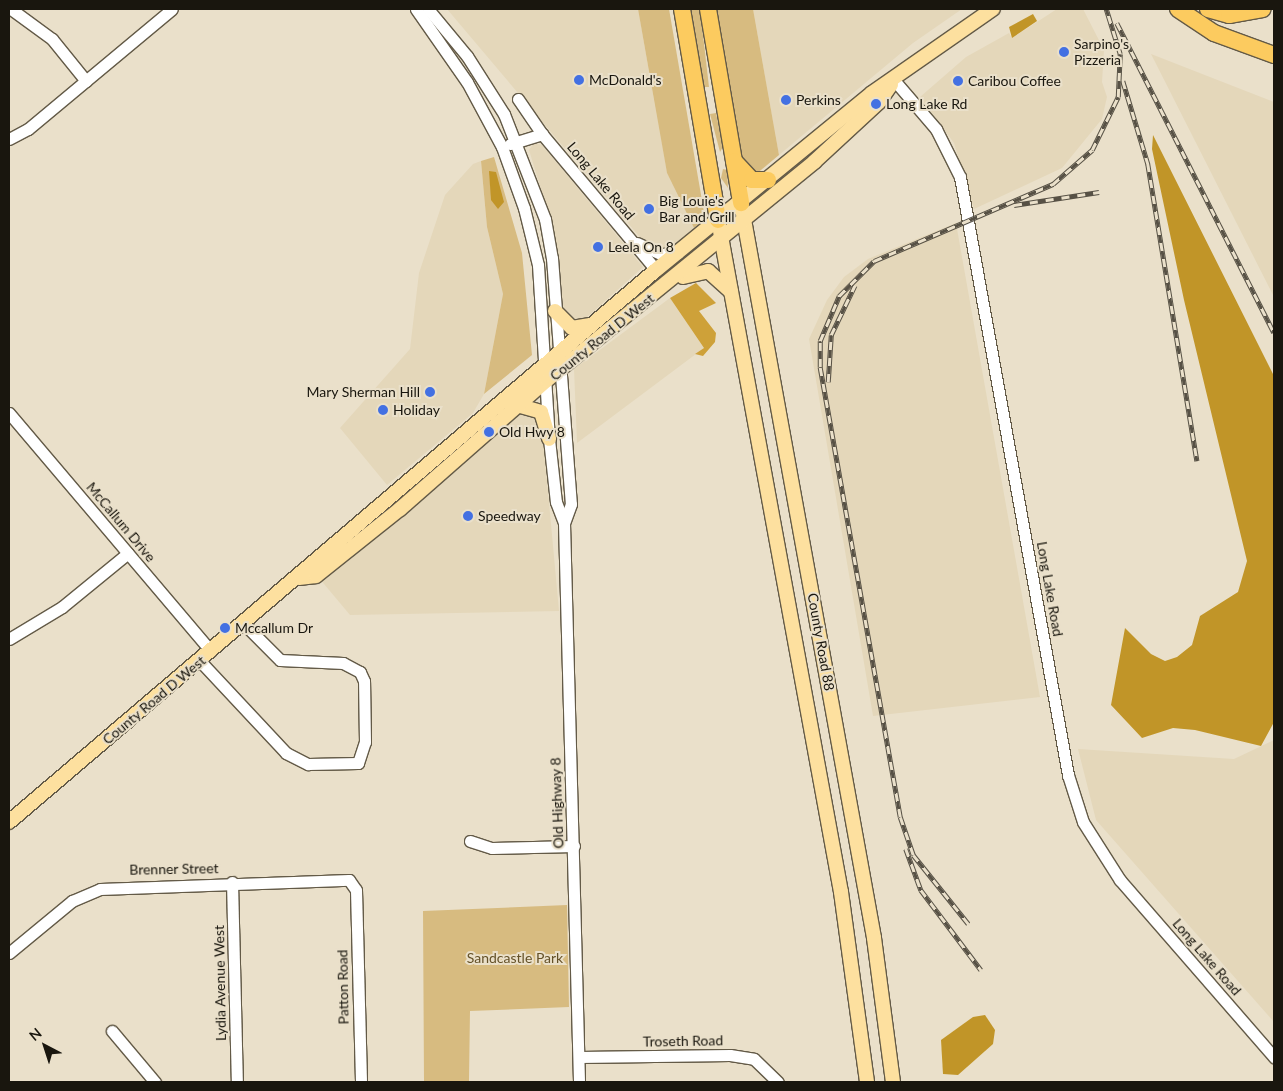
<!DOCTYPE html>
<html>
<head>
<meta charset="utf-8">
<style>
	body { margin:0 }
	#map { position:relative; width:1283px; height:1091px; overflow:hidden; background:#eae0ca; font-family:Lato,sans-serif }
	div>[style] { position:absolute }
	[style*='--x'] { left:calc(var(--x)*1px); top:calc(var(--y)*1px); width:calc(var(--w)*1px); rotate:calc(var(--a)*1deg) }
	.built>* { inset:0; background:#e4d7ba }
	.green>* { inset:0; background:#d7bb80 }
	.forest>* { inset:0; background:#cea139 }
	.water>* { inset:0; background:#c19528 }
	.roads { filter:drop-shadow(1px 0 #635a47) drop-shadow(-1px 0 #635a47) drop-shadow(0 1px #635a47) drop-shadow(0 -1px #635a47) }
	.minor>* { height:11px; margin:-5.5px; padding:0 5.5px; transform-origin:5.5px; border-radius:5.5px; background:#fff }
	.major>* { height:14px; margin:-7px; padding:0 7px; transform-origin:7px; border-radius:7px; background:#fde09f }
	.highway>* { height:16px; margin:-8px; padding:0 8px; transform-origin:8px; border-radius:8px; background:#fccb5f }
	.rail>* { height:4.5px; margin-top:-2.25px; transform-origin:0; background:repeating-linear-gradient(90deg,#eae0ca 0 8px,#575145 0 16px); box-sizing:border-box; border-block:1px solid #575145 }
	.dots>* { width:14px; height:14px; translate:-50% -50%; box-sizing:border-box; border:2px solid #eae0ca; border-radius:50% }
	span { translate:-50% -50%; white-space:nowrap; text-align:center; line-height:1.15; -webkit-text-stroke:4px #eae0ca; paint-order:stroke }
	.poi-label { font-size:14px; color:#19160e }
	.left { translate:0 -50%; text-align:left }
	.right { translate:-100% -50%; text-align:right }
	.street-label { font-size:14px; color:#19160e }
	.park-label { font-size:14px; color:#645128 }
	.frame { position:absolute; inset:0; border:10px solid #19160e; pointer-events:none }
	.north { position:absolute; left:20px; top:1021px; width:50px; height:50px; -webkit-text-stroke:4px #eae0ca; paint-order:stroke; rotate:320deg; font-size:14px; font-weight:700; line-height:20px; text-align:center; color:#19160e }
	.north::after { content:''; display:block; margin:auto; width:18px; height:22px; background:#19160e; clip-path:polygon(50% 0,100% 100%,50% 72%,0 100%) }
</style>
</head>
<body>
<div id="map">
	<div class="built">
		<div style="clip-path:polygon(447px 9px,638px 9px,667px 173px,694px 228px,669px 249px,643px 241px)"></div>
		<div style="clip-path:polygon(753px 9px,962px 9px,913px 43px,779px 155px)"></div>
		<div style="clip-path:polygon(1057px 9px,1083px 9px,1104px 50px,1102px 82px,1107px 97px,1102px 119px,1062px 168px,974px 209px,954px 143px,920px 97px,966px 57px,1009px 33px,1012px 38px)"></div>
		<div style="clip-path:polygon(1151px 54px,1274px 102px,1274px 297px)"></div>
		<div style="clip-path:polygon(534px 143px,542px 145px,643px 267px,584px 320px,572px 320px,564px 311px,552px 225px,529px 150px)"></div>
		<div style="clip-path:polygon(481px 161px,487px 227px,503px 294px,484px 394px,473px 413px,387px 485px,340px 428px,410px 349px,419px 273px,445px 195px,473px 164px)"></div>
		<div style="clip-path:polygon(956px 223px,1040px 697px,873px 716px,809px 339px,827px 300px,844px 277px,868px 259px)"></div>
		<div style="clip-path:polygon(670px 298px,704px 348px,577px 443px,574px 369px)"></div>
		<div style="clip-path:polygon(522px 413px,535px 415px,542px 426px,559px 611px,350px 615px,319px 578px)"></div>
		<div style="clip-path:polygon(1274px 740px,1274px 1022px,1096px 820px,1078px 749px,1234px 759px)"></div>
	</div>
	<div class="green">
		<div style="clip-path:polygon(638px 9px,669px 9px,705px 218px,694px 228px,667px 173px)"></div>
		<div style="clip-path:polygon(688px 9px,700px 9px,709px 87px,704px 87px)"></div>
		<div style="clip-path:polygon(716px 9px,753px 9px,779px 155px,755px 175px,743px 165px)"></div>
		<div style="clip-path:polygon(716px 113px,723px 147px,720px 152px,710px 114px)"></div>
		<div style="clip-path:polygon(494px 157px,522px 253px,532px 355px,484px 394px,503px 294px,487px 227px,481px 161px)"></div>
		<div style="clip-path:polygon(723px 169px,727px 170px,728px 188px,721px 178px)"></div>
		<div style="clip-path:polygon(567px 905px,569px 1007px,470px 1011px,469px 1082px,424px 1082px,423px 911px)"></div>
	</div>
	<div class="forest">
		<div style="clip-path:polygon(696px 283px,716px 303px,699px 311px,716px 333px,715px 342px,703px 356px,695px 354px,704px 348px,670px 298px)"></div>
	</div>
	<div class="water">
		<div style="clip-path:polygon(1033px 14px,1037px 21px,1012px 38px,1009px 27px)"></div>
		<div style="clip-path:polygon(1153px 135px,1274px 376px,1274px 722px,1261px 746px,1195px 730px,1173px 728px,1142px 738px,1111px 705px,1125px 628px,1151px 654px,1165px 661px,1177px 657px,1192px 645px,1200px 616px,1238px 592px,1247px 561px,1184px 300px,1152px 149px)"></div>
		<div style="clip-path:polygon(489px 171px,496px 172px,504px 202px,498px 209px,491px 200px)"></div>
		<div style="clip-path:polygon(985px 1015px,995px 1030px,993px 1044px,958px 1075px,943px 1074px,941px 1040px,973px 1017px)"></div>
	</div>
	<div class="roads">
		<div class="minor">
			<div style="--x:11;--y:9;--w:51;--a:36.2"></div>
			<div style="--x:52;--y:39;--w:54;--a:51"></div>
			<div style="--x:416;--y:9;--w:89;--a:55.1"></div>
			<div style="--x:467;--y:82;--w:74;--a:61.7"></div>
			<div style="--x:502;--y:147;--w:65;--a:70.2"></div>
			<div style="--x:524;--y:208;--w:59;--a:76.2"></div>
			<div style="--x:538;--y:265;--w:174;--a:86.4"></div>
			<div style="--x:549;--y:439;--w:63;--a:83.7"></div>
			<div style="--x:556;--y:502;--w:22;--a:69"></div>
			<div style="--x:564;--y:523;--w:559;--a:88.46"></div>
			<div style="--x:428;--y:9;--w:61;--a:50.3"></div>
			<div style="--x:467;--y:56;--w:69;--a:57.5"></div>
			<div style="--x:504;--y:114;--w:113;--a:68.7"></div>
			<div style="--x:545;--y:219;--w:40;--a:80"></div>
			<div style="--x:552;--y:258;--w:247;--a:85.6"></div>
			<div style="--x:571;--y:504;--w:20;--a:110"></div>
			<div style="--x:894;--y:80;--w:65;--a:49.4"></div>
			<div style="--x:936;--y:129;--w:54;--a:63.4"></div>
			<div style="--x:960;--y:177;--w:608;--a:79.76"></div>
			<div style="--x:1068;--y:775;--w:49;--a:72.3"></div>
			<div style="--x:1083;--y:822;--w:69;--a:57.5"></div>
			<div style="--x:1120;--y:880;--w:235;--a:49"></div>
			<div style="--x:518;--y:99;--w:42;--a:55.6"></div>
			<div style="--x:9;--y:139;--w:21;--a:-28"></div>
			<div style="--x:28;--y:129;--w:187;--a:-39.8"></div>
			<div style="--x:510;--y:144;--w:34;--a:-17"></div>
			<div style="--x:542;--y:134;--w:177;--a:50"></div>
			<div style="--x:637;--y:243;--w:26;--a:25"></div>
			<div style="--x:661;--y:254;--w:17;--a:-3"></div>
			<div style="--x:9;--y:413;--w:312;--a:49.7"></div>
			<div style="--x:9;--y:639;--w:62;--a:-31.1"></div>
			<div style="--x:62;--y:607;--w:85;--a:-39.3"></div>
			<div style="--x:200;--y:661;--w:126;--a:46.9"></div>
			<div style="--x:286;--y:753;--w:25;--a:27"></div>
			<div style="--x:308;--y:764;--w:50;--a:-1.1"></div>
			<div style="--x:358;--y:763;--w:22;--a:-72"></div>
			<div style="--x:365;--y:742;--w:61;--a:-90.9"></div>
			<div style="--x:364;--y:681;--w:10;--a:-114"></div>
			<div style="--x:360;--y:672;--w:19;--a:-152"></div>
			<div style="--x:343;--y:663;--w:63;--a:-177.3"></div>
			<div style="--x:280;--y:660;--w:51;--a:-135"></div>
			<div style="--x:470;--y:841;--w:23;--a:18"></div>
			<div style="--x:492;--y:848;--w:82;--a:-1.4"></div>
			<div style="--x:232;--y:882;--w:200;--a:88.6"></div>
			<div style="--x:9;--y:953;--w:82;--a:-39.5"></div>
			<div style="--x:72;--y:901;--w:30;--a:-23"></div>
			<div style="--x:100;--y:889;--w:249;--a:-2.1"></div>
			<div style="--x:349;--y:880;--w:12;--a:55"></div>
			<div style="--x:356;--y:890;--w:192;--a:88.5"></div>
			<div style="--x:112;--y:1031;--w:67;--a:49.9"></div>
			<div style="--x:579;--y:1057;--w:151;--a:-0.8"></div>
			<div style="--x:730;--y:1055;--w:24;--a:9"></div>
			<div style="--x:754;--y:1059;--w:33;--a:44"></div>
		</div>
		<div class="major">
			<div style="--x:741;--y:203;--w:747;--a:79.74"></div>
			<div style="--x:874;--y:938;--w:145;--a:82.5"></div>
			<div style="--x:718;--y:220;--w:683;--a:79.63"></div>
			<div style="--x:841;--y:892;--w:192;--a:82.2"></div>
			<div style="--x:683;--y:277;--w:26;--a:-13"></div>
			<div style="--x:708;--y:271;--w:31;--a:42"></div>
			<div style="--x:555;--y:311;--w:24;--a:45"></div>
			<div style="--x:572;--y:328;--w:17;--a:-10"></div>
			<div style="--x:517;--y:405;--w:25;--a:16"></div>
			<div style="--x:541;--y:412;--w:28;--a:73"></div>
			<div style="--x:299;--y:578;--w:17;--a:-7"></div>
			<div style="--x:316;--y:576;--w:107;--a:-38.6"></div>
			<div style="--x:400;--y:509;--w:196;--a:-41.3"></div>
			<div style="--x:547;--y:380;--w:345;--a:-39.2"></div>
			<div style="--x:814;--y:162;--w:88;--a:-42.7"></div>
			<div style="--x:879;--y:102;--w:21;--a:-55"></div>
			<div style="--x:9;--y:822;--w:850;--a:-40.47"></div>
			<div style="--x:656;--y:270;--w:279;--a:-39.3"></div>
			<div style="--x:872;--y:93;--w:147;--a:-34.8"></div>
		</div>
		<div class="highway">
			<div style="--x:682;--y:9;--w:214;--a:80.3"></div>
			<div style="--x:708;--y:9;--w:197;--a:80.3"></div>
			<div style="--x:1178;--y:9;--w:43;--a:33.7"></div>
			<div style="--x:1214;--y:33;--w:64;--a:20.1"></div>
			<div style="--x:1208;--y:9;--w:22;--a:16"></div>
			<div style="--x:1229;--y:15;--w:34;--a:-10"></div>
			<div style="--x:734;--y:161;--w:26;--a:47"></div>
			<div style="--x:752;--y:180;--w:16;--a:0"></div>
		</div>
	</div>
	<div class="rail">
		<div style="--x:1117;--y:23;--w:347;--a:63.1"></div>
		<div style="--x:1123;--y:81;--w:87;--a:73.2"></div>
		<div style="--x:1148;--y:164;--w:301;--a:80.6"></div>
		<div style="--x:1014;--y:205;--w:86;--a:-8.7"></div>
		<div style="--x:828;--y:382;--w:47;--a:-86.3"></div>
		<div style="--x:831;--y:335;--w:55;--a:-64.4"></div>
		<div style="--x:906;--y:849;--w:44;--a:69.9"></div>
		<div style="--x:921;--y:890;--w:100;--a:53.1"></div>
		<div style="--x:968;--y:924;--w:88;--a:-128.6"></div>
		<div style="--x:913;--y:855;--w:40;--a:-108.9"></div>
		<div style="--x:900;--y:817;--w:457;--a:-100.1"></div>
		<div style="--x:820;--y:367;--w:26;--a:-90"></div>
		<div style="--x:820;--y:341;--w:49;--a:-67.1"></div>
		<div style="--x:839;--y:296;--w:49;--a:-45"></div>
		<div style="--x:874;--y:261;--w:195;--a:-23.3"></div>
		<div style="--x:1053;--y:184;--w:52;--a:-41.1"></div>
		<div style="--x:1092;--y:150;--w:59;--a:-63.9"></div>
		<div style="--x:1118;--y:97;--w:43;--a:-87.3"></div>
		<div style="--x:1120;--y:54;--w:47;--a:-107.3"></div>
	</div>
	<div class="dots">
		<div style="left:1064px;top:52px;background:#4370e2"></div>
		<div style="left:579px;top:80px;background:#4370e2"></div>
		<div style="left:958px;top:81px;background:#4370e2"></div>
		<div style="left:786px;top:100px;background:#4370e2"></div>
		<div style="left:876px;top:104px;background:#4370e2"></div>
		<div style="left:649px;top:209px;background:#4370e2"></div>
		<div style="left:598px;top:247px;background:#4370e2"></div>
		<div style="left:430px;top:392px;background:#4370e2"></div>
		<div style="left:383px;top:410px;background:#4370e2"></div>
		<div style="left:489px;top:432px;background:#4370e2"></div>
		<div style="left:468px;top:516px;background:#4370e2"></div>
		<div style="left:225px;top:628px;background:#4370e2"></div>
	</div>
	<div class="poi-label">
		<span class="left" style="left:1074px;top:52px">Sarpino's<br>Pizzeria</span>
		<span class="left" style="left:589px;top:80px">McDonald's</span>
		<span class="left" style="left:968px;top:81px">Caribou Coffee</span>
		<span class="left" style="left:796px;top:100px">Perkins</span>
		<span class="left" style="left:886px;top:104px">Long Lake Rd</span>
		<span class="left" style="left:659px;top:209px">Big Louie's<br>Bar and Grill</span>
		<span class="left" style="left:608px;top:247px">Leela On 8</span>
		<span class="right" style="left:420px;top:392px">Mary Sherman Hill</span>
		<span class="left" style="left:393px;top:410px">Holiday</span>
		<span class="left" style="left:499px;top:432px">Old Hwy 8</span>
		<span class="left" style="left:478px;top:516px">Speedway</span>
		<span class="left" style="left:235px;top:628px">Mccallum Dr</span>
	</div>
	<div class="street-label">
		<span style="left:601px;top:181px;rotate:50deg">Long Lake Road</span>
		<span style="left:602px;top:337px;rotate:-39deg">County Road D West</span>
		<span style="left:121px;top:522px;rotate:50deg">McCallum Drive</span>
		<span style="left:1050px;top:589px;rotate:80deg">Long Lake Road</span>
		<span style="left:821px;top:642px;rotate:80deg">County Road 88</span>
		<span style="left:154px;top:700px;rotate:-40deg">County Road D West</span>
		<span style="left:557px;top:803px;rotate:-92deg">Old Highway 8</span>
		<span style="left:174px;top:869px;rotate:-1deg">Brenner Street</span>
		<span style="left:1207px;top:957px;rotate:49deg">Long Lake Road</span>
		<span style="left:220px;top:983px;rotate:-91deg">Lydia Avenue West</span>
		<span style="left:343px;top:987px;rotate:-91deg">Patton Road</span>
		<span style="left:683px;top:1041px;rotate:-1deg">Troseth Road</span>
	</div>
	<div class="park-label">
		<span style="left:515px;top:958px">Sandcastle Park</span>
	</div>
	<div class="frame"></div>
	<div class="north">N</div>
</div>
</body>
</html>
